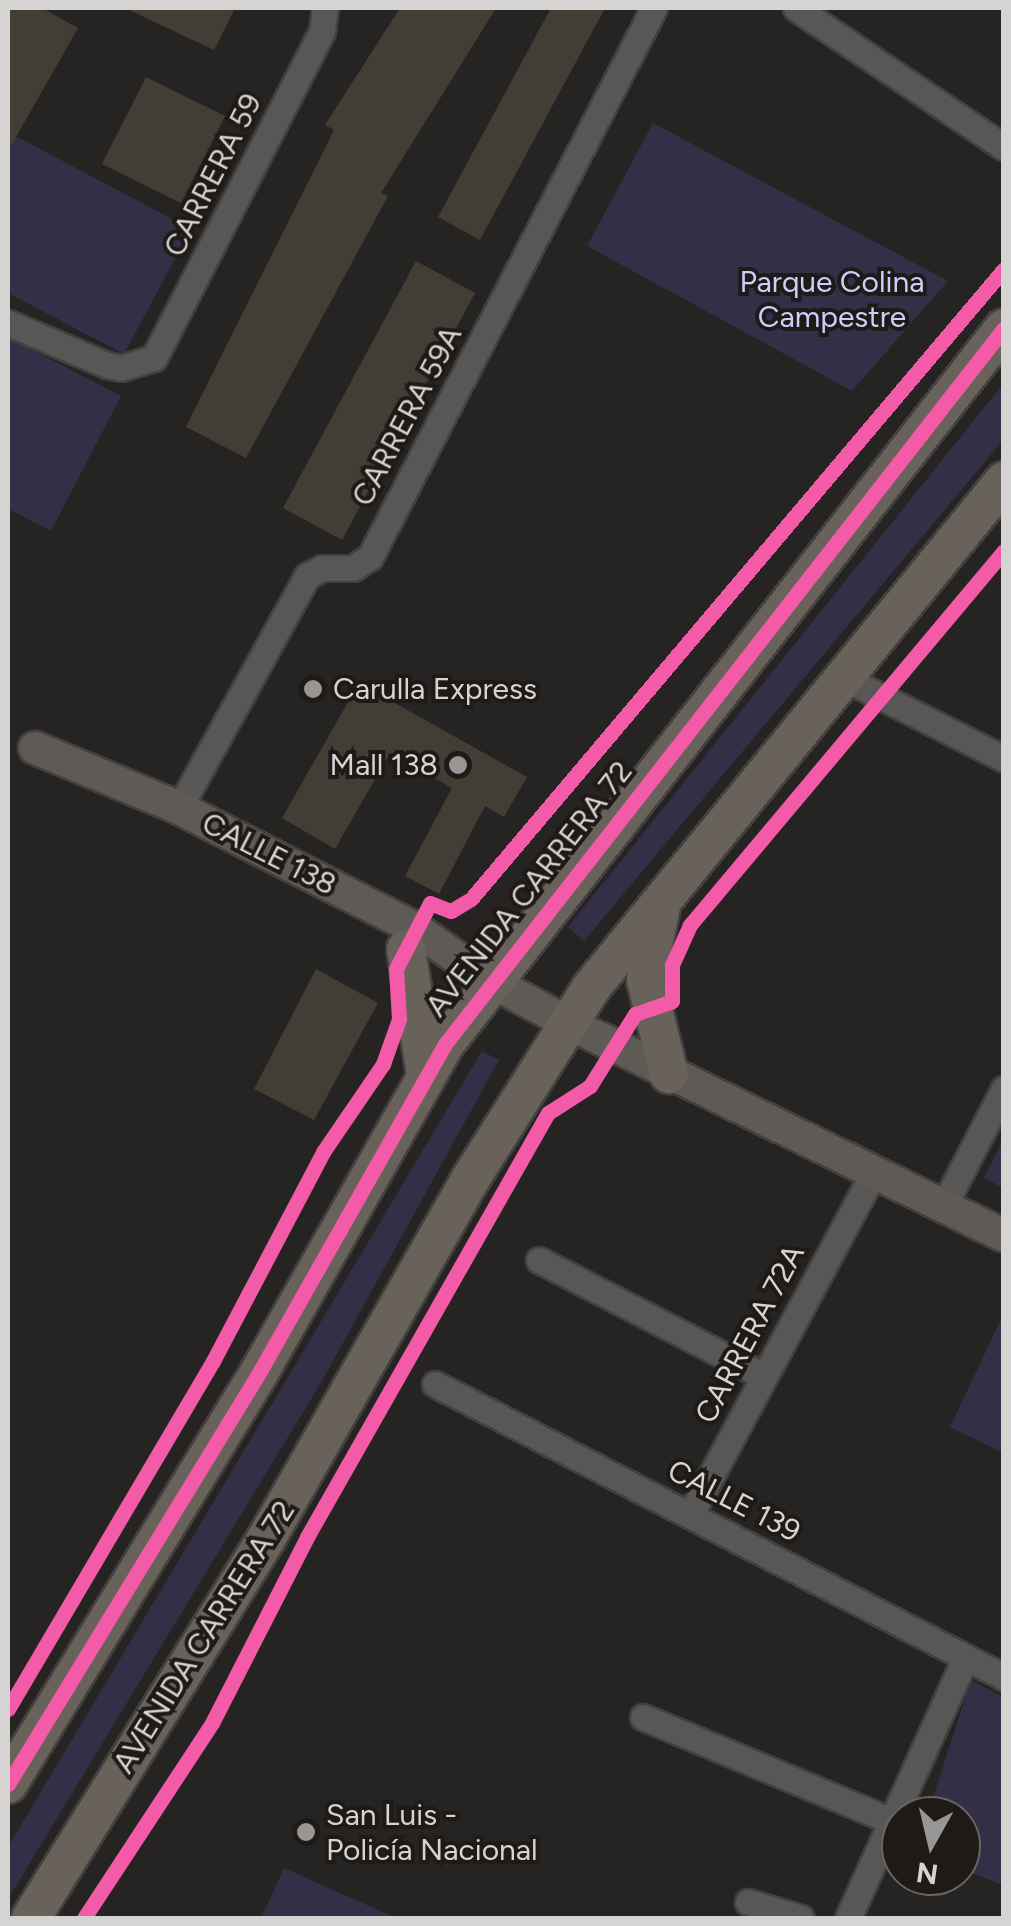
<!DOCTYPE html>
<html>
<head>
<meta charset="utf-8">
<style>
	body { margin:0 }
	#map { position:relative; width:1011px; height:1926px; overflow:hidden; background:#262422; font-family:Figtree,sans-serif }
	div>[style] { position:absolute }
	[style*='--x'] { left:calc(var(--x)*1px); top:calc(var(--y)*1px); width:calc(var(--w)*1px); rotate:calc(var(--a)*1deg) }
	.green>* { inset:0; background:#332f47 }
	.building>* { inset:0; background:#423d35 }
	.roads { filter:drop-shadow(2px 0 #43413f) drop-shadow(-2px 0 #43413f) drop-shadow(0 2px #43413f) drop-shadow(0 -2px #43413f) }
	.minor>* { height:25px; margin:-12.5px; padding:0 12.5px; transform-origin:12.5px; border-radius:12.5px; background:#595756 }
	.major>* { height:32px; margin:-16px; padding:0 16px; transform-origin:16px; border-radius:16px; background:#605a56 }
	.highway>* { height:38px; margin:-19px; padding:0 19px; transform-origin:19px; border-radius:19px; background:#69625a }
	.cycleway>* { height:15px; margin:-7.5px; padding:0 7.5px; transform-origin:7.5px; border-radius:7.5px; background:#f35aa7 }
	.dots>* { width:28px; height:28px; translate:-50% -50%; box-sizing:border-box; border:5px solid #1e1a17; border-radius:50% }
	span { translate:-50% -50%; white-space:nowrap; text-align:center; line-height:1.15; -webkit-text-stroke:8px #1e1a17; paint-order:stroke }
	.street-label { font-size:30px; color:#d6d4d2 }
	.park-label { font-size:30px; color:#d1cbfb }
	.poi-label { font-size:30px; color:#d6d4d2 }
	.left { translate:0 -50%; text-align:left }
	.right { translate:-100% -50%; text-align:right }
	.frame { position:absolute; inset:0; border:10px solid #d6d4d2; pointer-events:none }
	.north { position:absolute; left:881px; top:1796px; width:100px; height:100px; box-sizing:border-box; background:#1e1a17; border:2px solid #686462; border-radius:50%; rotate:188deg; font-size:28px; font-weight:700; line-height:40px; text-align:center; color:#d6d4d2 }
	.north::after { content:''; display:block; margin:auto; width:35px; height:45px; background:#989694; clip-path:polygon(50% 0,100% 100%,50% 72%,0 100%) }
</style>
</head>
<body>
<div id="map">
	<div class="green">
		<div style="clip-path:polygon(653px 123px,948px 281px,852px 391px,587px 246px)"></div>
		<div style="clip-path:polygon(8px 132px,191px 229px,124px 354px,8px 293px)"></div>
		<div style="clip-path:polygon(8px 337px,121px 396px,51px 531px,8px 509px)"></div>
		<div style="clip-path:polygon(1003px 384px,1003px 440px,584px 941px,568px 927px)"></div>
		<div style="clip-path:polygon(482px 1051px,499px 1060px,322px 1381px,8px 1899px,8px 1847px)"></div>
		<div style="clip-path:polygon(1003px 1140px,1003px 1188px,984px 1178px)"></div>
		<div style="clip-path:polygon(1003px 1315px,1003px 1453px,950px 1427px)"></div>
		<div style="clip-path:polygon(971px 1680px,1003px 1697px,1003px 1885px,961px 1869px,961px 1816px,927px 1816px)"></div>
		<div style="clip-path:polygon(284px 1868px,396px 1918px,261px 1918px)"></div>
	</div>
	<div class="building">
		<div style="clip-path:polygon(8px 8px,42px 8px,78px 28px,8px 151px)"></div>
		<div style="clip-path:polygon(125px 8px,235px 8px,214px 50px)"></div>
		<div style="clip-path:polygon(400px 8px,496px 8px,381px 193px,388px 196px,246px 458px,186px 427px,334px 130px,325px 125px)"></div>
		<div style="clip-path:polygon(551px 8px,605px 8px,480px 240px,438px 217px)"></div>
		<div style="clip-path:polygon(146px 77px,225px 116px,181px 203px,102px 164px)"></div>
		<div style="clip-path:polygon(416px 261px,475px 293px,342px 540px,283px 508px)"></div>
		<div style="clip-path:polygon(359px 683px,527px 777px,504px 817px,485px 806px,439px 894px,405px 876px,452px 788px,390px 753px,335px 849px,282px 818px)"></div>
		<div style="clip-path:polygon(316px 969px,378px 1003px,314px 1120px,254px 1089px)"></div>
	</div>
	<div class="roads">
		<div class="minor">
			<div style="--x:796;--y:8;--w:250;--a:33.8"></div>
			<div style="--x:8;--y:323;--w:108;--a:23"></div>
			<div style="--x:107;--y:365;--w:14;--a:12"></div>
			<div style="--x:121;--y:368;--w:34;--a:-17"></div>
			<div style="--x:154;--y:358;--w:368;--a:-62.8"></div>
			<div style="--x:322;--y:31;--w:23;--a:-83"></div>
			<div style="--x:842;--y:677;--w:182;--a:26.8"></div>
			<div style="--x:179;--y:808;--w:265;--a:-61.1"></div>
			<div style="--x:307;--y:576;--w:17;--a:-28"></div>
			<div style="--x:322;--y:568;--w:31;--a:0"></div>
			<div style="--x:353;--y:568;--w:20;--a:-33"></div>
			<div style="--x:370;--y:557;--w:618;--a:-62.65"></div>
			<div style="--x:944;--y:1205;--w:131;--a:-62.7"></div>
			<div style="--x:539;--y:1260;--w:253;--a:27.3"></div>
			<div style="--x:435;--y:1384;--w:640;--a:27.25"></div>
			<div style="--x:690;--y:1515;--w:377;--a:-61.8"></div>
			<div style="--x:643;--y:1717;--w:270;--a:22.7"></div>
			<div style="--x:748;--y:1902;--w:55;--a:16.8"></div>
			<div style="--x:848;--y:1918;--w:286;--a:-65.7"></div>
		</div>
		<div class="major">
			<div style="--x:35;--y:748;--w:156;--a:22.6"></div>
			<div style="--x:179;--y:808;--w:266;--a:27"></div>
			<div style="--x:416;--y:929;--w:90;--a:35.1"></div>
			<div style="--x:490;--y:981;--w:89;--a:28.3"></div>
			<div style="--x:568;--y:1023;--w:485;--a:26"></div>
		</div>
		<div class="highway">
			<div style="--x:661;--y:907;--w:75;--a:101.6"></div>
			<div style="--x:646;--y:980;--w:97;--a:76.3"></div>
			<div style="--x:406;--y:949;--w:128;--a:81"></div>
			<div style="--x:8;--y:1784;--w:484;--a:-58.6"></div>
			<div style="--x:260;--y:1371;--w:376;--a:-60.5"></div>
			<div style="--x:445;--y:1044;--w:908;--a:-52.02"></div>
			<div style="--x:31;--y:1918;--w:446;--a:-58.2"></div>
			<div style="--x:266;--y:1539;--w:415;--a:-60.4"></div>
			<div style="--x:471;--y:1178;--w:225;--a:-57.7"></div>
			<div style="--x:591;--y:988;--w:654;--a:-50.83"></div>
		</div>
	</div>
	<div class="cycleway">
		<div style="--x:8;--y:1709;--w:404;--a:-59.5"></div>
		<div style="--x:213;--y:1361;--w:236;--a:-62.2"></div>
		<div style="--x:323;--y:1152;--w:107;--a:-55.7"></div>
		<div style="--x:383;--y:1064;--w:48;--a:-70.4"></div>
		<div style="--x:399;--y:1019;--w:50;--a:-93.4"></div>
		<div style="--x:396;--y:969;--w:74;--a:-62.7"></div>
		<div style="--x:430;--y:903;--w:22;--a:21"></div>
		<div style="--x:451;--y:911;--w:23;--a:-31"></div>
		<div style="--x:471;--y:899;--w:825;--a:-49.77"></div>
		<div style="--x:8;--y:1784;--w:484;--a:-58.6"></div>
		<div style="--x:260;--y:1371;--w:376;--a:-60.5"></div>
		<div style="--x:445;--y:1044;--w:908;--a:-52.02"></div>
		<div style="--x:84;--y:1918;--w:233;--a:-56.7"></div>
		<div style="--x:212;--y:1723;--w:209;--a:-62.9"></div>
		<div style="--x:307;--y:1537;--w:488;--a:-60.4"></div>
		<div style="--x:548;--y:1113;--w:50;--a:-32.7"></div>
		<div style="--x:590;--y:1086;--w:85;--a:-58"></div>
		<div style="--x:635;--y:1014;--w:39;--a:-19"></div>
		<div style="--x:672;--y:1001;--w:36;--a:-90"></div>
		<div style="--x:672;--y:965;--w:44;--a:-65.8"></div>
		<div style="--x:690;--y:925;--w:488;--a:-50"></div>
	</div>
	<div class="dots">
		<div style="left:313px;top:689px;background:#989694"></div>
		<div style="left:458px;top:765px;background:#989694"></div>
		<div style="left:306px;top:1832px;background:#989694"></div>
	</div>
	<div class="street-label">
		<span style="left:213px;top:175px;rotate:-63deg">CARRERA 59</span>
		<span style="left:407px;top:416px;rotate:-62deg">CARRERA 59A</span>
		<span style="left:269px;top:854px;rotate:27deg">CALLE 138</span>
		<span style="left:529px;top:889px;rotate:-52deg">AVENIDA CARRERA 72</span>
		<span style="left:750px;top:1334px;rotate:-62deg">CARRERA 72A</span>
		<span style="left:734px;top:1501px;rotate:27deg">CALLE 139</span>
		<span style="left:204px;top:1637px;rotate:-58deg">AVENIDA CARRERA 72</span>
	</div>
	<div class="park-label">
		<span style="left:832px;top:299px">Parque Colina<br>Campestre</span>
	</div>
	<div class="poi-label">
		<span class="left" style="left:333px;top:689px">Carulla Express</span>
		<span class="right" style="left:438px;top:765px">Mall 138</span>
		<span class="left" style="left:326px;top:1832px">San Luis -<br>Policía Nacional</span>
	</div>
	<div class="frame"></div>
	<div class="north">N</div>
</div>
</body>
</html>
